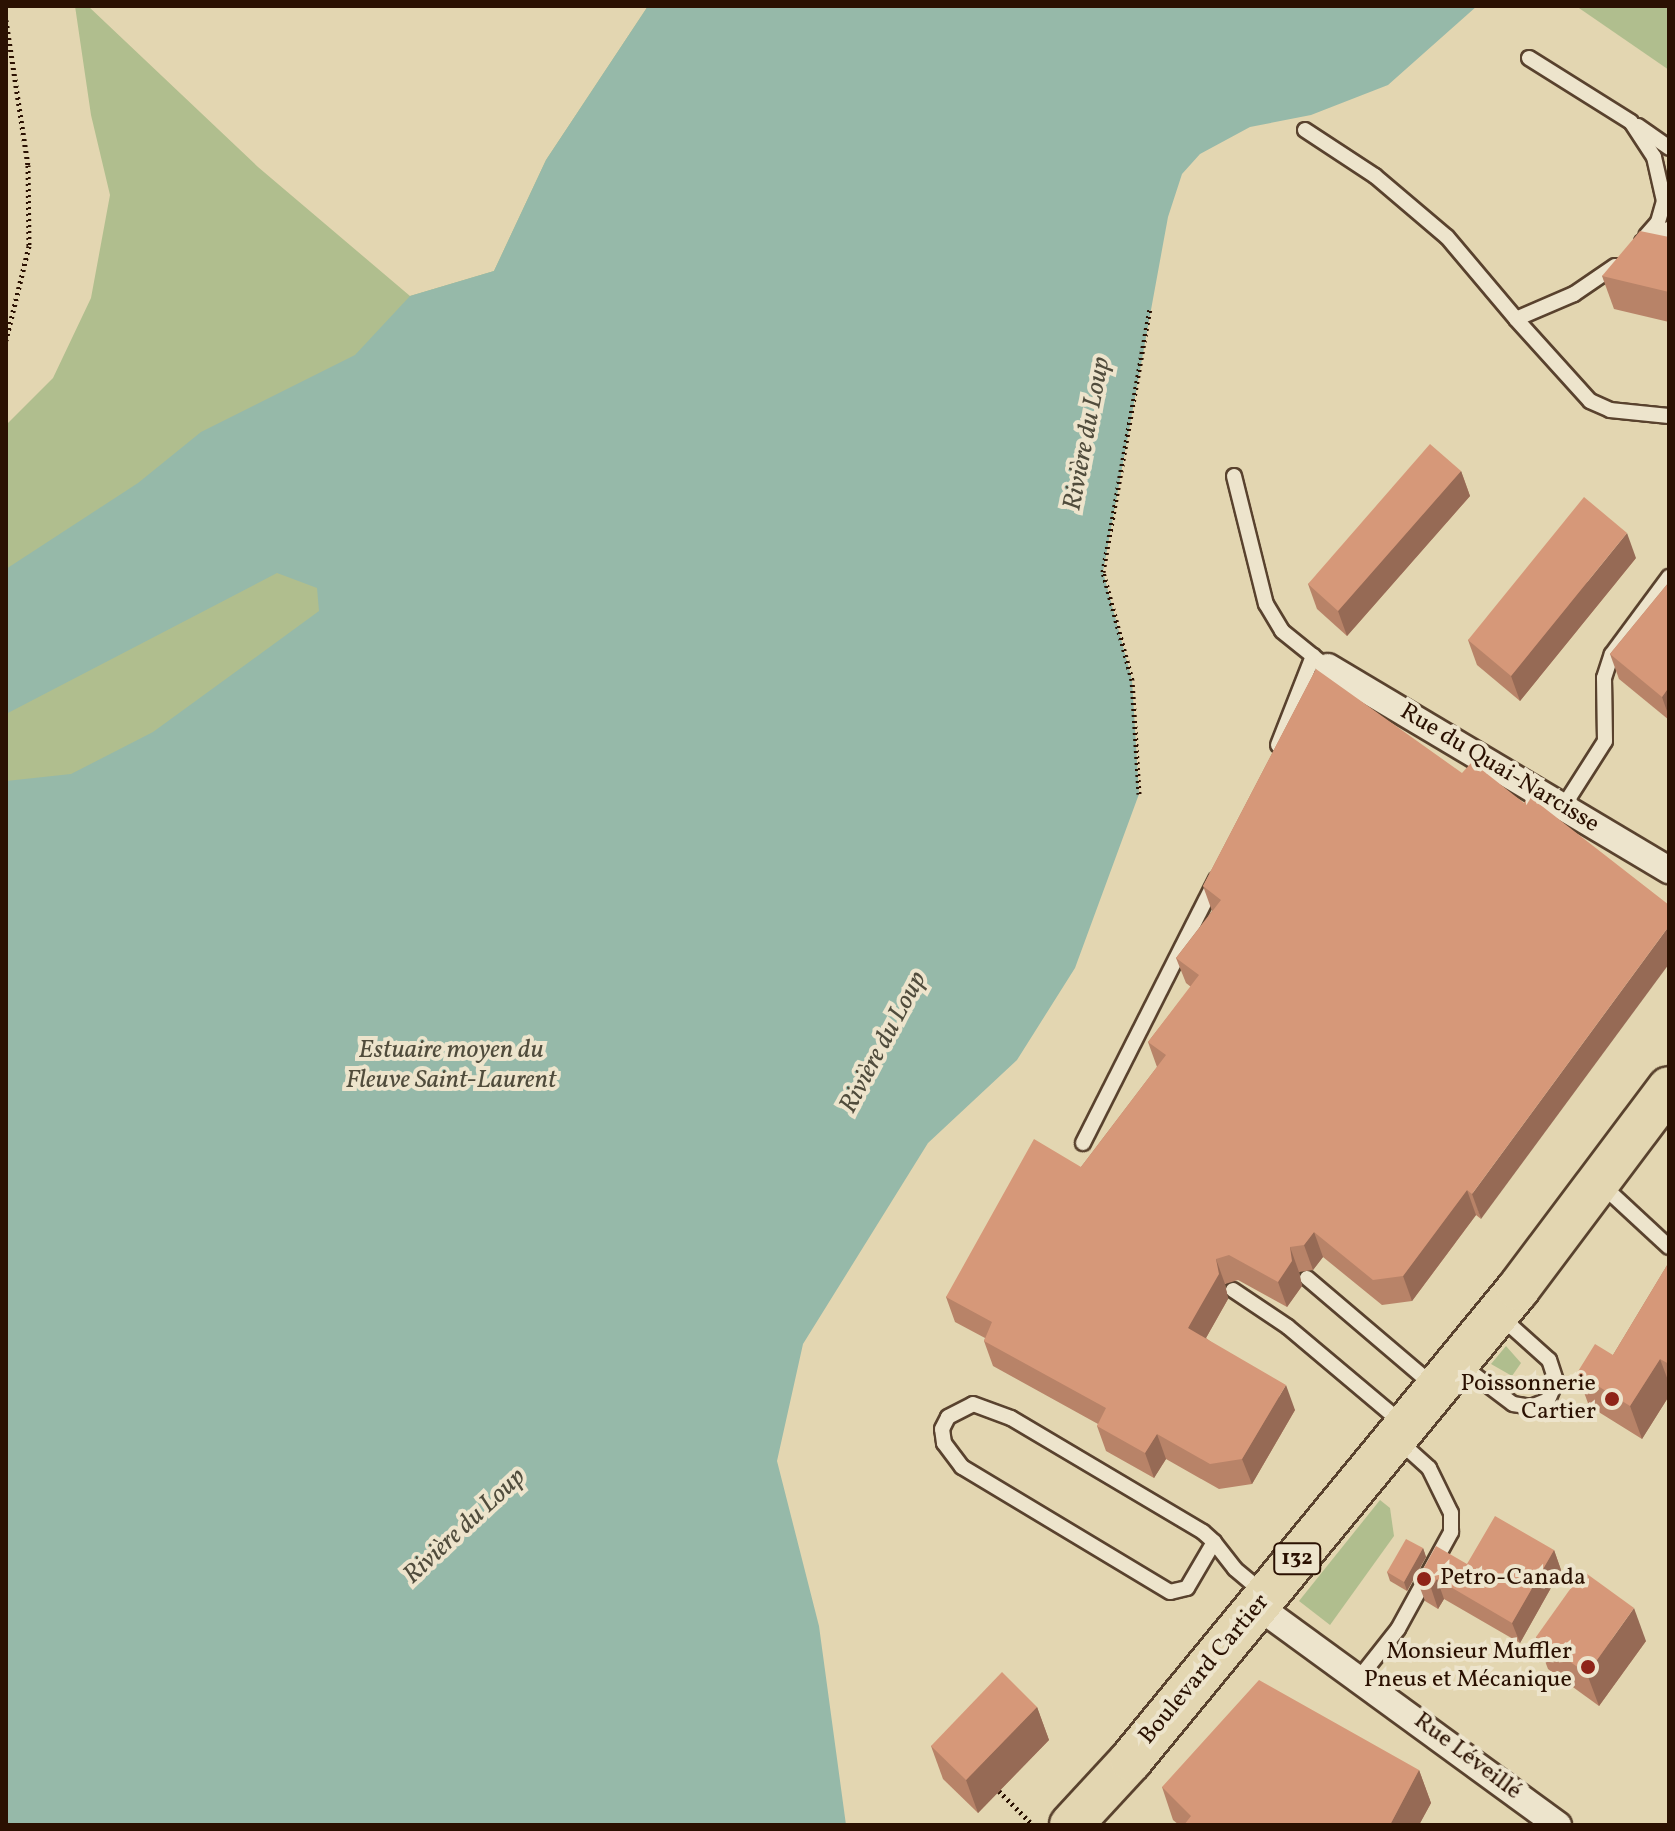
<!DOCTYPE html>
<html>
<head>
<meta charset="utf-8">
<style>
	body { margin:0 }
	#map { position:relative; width:1675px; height:1831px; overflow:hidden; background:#e3d6b1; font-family:Vollkorn,serif }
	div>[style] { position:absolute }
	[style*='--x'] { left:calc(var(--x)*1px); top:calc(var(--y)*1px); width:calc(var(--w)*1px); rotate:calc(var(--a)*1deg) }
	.green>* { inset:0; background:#b0be8e }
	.water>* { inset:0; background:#96b9a9 }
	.path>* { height:5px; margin-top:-2.5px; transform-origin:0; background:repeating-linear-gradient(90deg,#2b1102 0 2px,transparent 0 6px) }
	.roads { filter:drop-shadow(2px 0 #59422e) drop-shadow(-2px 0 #59422e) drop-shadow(0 2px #59422e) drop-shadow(0 -2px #59422e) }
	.service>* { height:14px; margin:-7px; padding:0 7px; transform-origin:7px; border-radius:7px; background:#ede4cc }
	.minor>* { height:26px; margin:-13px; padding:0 13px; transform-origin:13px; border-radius:13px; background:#ede4cc }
	.primary>* { height:42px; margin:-21px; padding:0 21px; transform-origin:21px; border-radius:21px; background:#e3d6b1 }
	.wall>* { inset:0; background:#b88368 }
	.shaded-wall>* { inset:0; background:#966a55 }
	.building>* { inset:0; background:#d69879 }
	.dots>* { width:22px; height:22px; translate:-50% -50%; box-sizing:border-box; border:4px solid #ede4cc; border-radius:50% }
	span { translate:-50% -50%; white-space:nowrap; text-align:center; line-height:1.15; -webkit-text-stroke:8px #ede4cc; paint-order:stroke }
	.shield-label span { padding:2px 6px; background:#ede4cc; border:2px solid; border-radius:6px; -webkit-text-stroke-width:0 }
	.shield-label { font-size:22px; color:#2b1102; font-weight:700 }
	.street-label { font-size:24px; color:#2b1102 }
	.poi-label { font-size:24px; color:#2b1102 }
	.right { translate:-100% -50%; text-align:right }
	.left { translate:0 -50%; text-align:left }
	.water-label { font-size:26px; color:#504c3c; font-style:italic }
	.frame { position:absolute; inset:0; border:8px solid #2b1102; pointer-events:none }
</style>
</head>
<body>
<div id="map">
	<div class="green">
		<div style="clip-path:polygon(75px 6px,88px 6px,258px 167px,410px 296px,494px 271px,546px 160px,648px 6px,1089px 138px,6px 835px,6px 425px,53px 378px,91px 298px,110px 195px,91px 115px)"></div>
		<div style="clip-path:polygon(1576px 6px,1669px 6px,1669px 70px)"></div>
		<div style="clip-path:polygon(1506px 1346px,1521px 1363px,1512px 1376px,1491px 1364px)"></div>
		<div style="clip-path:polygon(1380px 1500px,1390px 1508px,1394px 1536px,1330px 1625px,1299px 1601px)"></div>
	</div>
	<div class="water">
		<div style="clip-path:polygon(648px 6px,1477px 6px,1388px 85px,1311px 115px,1250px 127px,1200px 154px,1182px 174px,1168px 217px,1103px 572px,1132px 680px,1139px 794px,1075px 968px,1017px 1060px,928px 1143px,803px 1344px,777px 1461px,819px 1626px,846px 1825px,6px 1825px,6px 781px,71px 774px,153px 732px,319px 611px,317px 588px,277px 573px,6px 714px,6px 569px,138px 483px,201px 432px,355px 355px,410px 296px,494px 271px,546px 160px)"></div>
	</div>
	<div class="path">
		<div style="--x:6;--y:20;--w:147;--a:81.4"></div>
		<div style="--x:28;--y:165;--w:81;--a:89.3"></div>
		<div style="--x:29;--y:246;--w:97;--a:103.7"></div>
		<div style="--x:1139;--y:794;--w:114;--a:-93.5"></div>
		<div style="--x:1132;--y:680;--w:112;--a:-105"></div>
		<div style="--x:1103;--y:572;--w:267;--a:-79.9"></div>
		<div style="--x:999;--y:1791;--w:48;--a:45"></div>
	</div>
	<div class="roads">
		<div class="service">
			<div style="--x:1529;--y:58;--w:120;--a:32.1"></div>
			<div style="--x:1631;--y:122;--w:42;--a:56.7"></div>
			<div style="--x:1654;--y:157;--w:45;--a:77.2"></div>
			<div style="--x:1664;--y:201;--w:22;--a:106"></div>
			<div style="--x:1658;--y:222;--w:18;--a:131"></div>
			<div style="--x:1638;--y:126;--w:38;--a:35"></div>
			<div style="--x:1305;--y:130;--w:84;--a:33.3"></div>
			<div style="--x:1375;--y:176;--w:94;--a:40.3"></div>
			<div style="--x:1447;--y:237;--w:107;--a:49.9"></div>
			<div style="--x:1642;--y:242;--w:30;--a:-26"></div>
			<div style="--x:1615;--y:266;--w:50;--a:145.7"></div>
			<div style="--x:1574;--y:294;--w:63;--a:156.7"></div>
			<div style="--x:1516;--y:319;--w:110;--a:47.9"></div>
			<div style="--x:1590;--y:401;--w:22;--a:24"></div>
			<div style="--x:1610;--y:410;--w:59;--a:5.8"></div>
			<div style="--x:1234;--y:476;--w:132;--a:76"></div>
			<div style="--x:1266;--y:604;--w:31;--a:59"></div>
			<div style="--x:1282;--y:631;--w:46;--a:38.9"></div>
			<div style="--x:1278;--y:745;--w:96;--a:-68.5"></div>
			<div style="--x:1563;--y:807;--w:78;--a:-57.5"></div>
			<div style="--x:1605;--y:741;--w:63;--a:-90.9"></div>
			<div style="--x:1604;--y:678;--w:25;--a:-72"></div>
			<div style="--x:1612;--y:654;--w:96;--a:-53.5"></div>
			<div style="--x:1083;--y:1143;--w:295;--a:-63.2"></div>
			<div style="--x:1602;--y:1185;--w:91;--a:42.8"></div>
			<div style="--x:1307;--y:1278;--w:168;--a:40.4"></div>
			<div style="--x:1233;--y:1290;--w:66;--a:33.9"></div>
			<div style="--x:1288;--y:1327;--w:149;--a:40.1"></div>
			<div style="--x:1460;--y:1364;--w:66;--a:37"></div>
			<div style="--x:1513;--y:1404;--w:18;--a:9"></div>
			<div style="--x:1531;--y:1407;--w:18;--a:-22"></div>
			<div style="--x:1548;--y:1400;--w:21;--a:-67"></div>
			<div style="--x:1556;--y:1381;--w:22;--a:-108"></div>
			<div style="--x:1549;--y:1360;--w:64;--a:-138.1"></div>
			<div style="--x:1214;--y:1542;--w:53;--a:120.4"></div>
			<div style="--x:1187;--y:1588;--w:17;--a:167"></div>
			<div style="--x:1170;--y:1592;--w:243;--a:-149"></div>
			<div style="--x:962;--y:1467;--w:30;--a:-127"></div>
			<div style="--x:944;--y:1443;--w:14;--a:-98"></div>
			<div style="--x:942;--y:1429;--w:13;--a:-63"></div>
			<div style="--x:948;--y:1417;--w:28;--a:-27"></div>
			<div style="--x:973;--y:1404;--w:40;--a:20.2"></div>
			<div style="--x:1011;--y:1418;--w:223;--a:30.7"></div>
			<div style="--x:1203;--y:1532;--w:15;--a:42"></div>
			<div style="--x:1214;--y:1542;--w:34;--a:52"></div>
			<div style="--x:1235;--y:1569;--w:38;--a:40"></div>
			<div style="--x:1360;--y:1677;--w:61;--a:-51.6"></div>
			<div style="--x:1398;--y:1629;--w:111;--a:-61.3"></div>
			<div style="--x:1451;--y:1532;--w:19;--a:-90"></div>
			<div style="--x:1451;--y:1513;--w:50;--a:-116.1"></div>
			<div style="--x:1429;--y:1468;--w:42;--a:-137.9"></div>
		</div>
		<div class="minor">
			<div style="--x:1328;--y:667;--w:397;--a:30.8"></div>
			<div style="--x:1259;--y:1607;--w:370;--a:36.1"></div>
		</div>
		<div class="primary">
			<div style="--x:1071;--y:1825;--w:88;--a:-47.3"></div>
			<div style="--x:1131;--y:1760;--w:610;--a:-50.59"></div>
			<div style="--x:1518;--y:1289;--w:251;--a:-53.1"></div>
		</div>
	</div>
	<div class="wall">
		<div style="clip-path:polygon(1669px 237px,1669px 322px,1614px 309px,1602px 276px)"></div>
		<div style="clip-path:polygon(1461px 471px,1470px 496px,1347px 636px,1317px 609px,1308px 584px)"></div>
		<div style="clip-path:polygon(1636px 558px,1520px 701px,1477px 665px,1468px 640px)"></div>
		<div style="clip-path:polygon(1669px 582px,1669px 720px,1619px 679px,1610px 654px)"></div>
		<div style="clip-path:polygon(1316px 669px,1481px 1219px,1476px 1215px,1412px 1301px,1382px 1305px,1323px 1257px,1313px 1270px,1299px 1272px,1302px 1286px,1287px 1307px,1238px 1280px,1225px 1284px,1228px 1299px,1206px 1338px,1295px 1410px,1252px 1484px,1219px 1489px,1166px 1459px,1154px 1478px,1106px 1451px,1097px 1426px,1098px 1424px,993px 1366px,984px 1341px,985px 1338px,955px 1322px,946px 1297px,1081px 1167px,1157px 1067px,1148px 1042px,1191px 987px,1186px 983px,1176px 958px,1212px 911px,1203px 886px)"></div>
		<div style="clip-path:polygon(1669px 1262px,1669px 1396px,1642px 1439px,1589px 1406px,1577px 1373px,1613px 1355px)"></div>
		<div style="clip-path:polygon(1423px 1548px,1426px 1557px,1407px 1591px,1390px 1581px,1387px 1572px)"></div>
		<div style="clip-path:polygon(1554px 1550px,1561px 1570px,1520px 1643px,1444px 1599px,1438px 1609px,1425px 1601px,1417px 1580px,1467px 1564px)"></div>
		<div style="clip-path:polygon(1536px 1637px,1646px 1641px,1599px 1706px,1548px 1669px)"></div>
		<div style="clip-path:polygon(1037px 1707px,1049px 1740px,978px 1813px,943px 1779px,931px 1746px)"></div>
		<div style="clip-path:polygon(1419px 1770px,1431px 1803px,1419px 1825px,1179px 1825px,1173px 1820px,1162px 1787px)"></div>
	</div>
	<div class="shaded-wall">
		<div style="clip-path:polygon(1461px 471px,1470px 496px,1347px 636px,1338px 611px)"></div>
		<div style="clip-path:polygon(1627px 533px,1636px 558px,1520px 701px,1511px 676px)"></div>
		<div style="clip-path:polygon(1669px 687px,1669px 717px,1662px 697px)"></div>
		<div style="clip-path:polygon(1669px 926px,1669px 964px,1481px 1219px,1472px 1194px)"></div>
		<div style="clip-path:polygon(1467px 1190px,1476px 1215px,1412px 1301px,1403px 1276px)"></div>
		<div style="clip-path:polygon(1314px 1232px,1323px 1257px,1313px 1270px,1304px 1245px)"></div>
		<div style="clip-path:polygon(1290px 1247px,1299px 1272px,1302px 1286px,1287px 1307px,1278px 1282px)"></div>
		<div style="clip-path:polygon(1216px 1259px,1225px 1284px,1228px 1299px,1198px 1352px,1188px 1328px)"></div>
		<div style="clip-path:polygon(1660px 1359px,1669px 1383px,1669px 1396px,1642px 1439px,1630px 1406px)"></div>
		<div style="clip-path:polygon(1286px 1385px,1295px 1410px,1252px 1484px,1242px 1459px)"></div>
		<div style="clip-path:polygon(1157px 1434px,1166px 1459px,1154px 1478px,1145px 1453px)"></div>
		<div style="clip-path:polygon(1423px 1548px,1426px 1557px,1407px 1591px,1404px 1582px)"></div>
		<div style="clip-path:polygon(1554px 1550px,1561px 1570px,1520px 1643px,1512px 1623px)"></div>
		<div style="clip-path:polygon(1437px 1579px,1444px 1599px,1438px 1609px,1431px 1588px)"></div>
		<div style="clip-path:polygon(1634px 1608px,1646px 1641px,1599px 1706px,1587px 1674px)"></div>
		<div style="clip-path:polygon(1037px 1707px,1049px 1740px,978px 1813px,966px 1780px)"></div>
		<div style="clip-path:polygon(1419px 1770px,1431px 1803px,1419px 1825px,1390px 1825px)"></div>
	</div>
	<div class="building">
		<div style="clip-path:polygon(1640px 231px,1669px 237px,1669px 292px,1602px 276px)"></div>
		<div style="clip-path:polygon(1430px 444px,1461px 471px,1338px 611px,1308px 584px)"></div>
		<div style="clip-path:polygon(1584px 497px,1627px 533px,1511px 676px,1468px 640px)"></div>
		<div style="clip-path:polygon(1669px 582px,1669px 687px,1662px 697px,1610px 654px)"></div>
		<div style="clip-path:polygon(1316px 669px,1462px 773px,1472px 762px,1524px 803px,1529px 796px,1669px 905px,1669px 926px,1472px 1194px,1467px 1190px,1403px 1276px,1373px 1280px,1314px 1232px,1304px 1245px,1290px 1247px,1292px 1261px,1278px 1282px,1229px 1255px,1216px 1259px,1219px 1274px,1188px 1328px,1286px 1385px,1242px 1459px,1210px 1464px,1157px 1434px,1145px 1453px,1097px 1426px,1106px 1408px,984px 1341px,992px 1322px,946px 1297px,1034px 1139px,1081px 1167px,1166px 1055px,1148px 1042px,1199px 975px,1176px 958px,1221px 900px,1203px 886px)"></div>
		<div style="clip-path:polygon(1669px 1262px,1669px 1364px,1660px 1359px,1630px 1406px,1577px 1373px,1595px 1344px,1613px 1355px)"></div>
		<div style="clip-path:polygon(1495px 1516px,1554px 1550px,1512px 1623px,1437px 1579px,1431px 1588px,1417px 1580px,1436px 1546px,1467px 1564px)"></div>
		<div style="clip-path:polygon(1406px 1539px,1423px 1548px,1404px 1582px,1387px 1572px)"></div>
		<div style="clip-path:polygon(1583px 1571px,1634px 1608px,1587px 1674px,1536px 1637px)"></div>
		<div style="clip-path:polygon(1002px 1672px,1037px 1707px,966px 1780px,931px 1746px)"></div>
		<div style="clip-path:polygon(1259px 1680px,1419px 1770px,1390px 1825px,1184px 1825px,1191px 1816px,1162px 1787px)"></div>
	</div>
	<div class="dots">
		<div style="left:1612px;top:1399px;background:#8f2418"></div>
		<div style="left:1424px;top:1579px;background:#8f2418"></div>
		<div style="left:1588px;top:1667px;background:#8f2418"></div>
	</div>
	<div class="shield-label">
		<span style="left:1297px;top:1559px">132</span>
	</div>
	<div class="street-label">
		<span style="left:1499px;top:769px;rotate:31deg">Rue du Quai-Narcisse</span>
		<span style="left:1205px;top:1670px;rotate:-50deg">Boulevard Cartier</span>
		<span style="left:1467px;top:1757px;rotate:37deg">Rue Léveillé</span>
	</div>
	<div class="poi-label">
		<span class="right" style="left:1596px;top:1399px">Poissonnerie<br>Cartier</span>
		<span class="left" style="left:1440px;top:1579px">Petro-Canada</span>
		<span class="right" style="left:1572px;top:1667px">Monsieur Muffler<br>Pneus et Mécanique</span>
	</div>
	<div class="water-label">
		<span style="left:1088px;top:434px;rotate:-79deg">Rivière du Loup</span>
		<span style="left:884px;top:1043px;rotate:-62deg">Rivière du Loup</span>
		<span style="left:451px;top:1066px">Estuaire moyen du<br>Fleuve Saint-Laurent</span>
		<span style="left:465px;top:1527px;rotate:-43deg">Rivière du Loup</span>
	</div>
	<div class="frame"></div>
</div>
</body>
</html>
